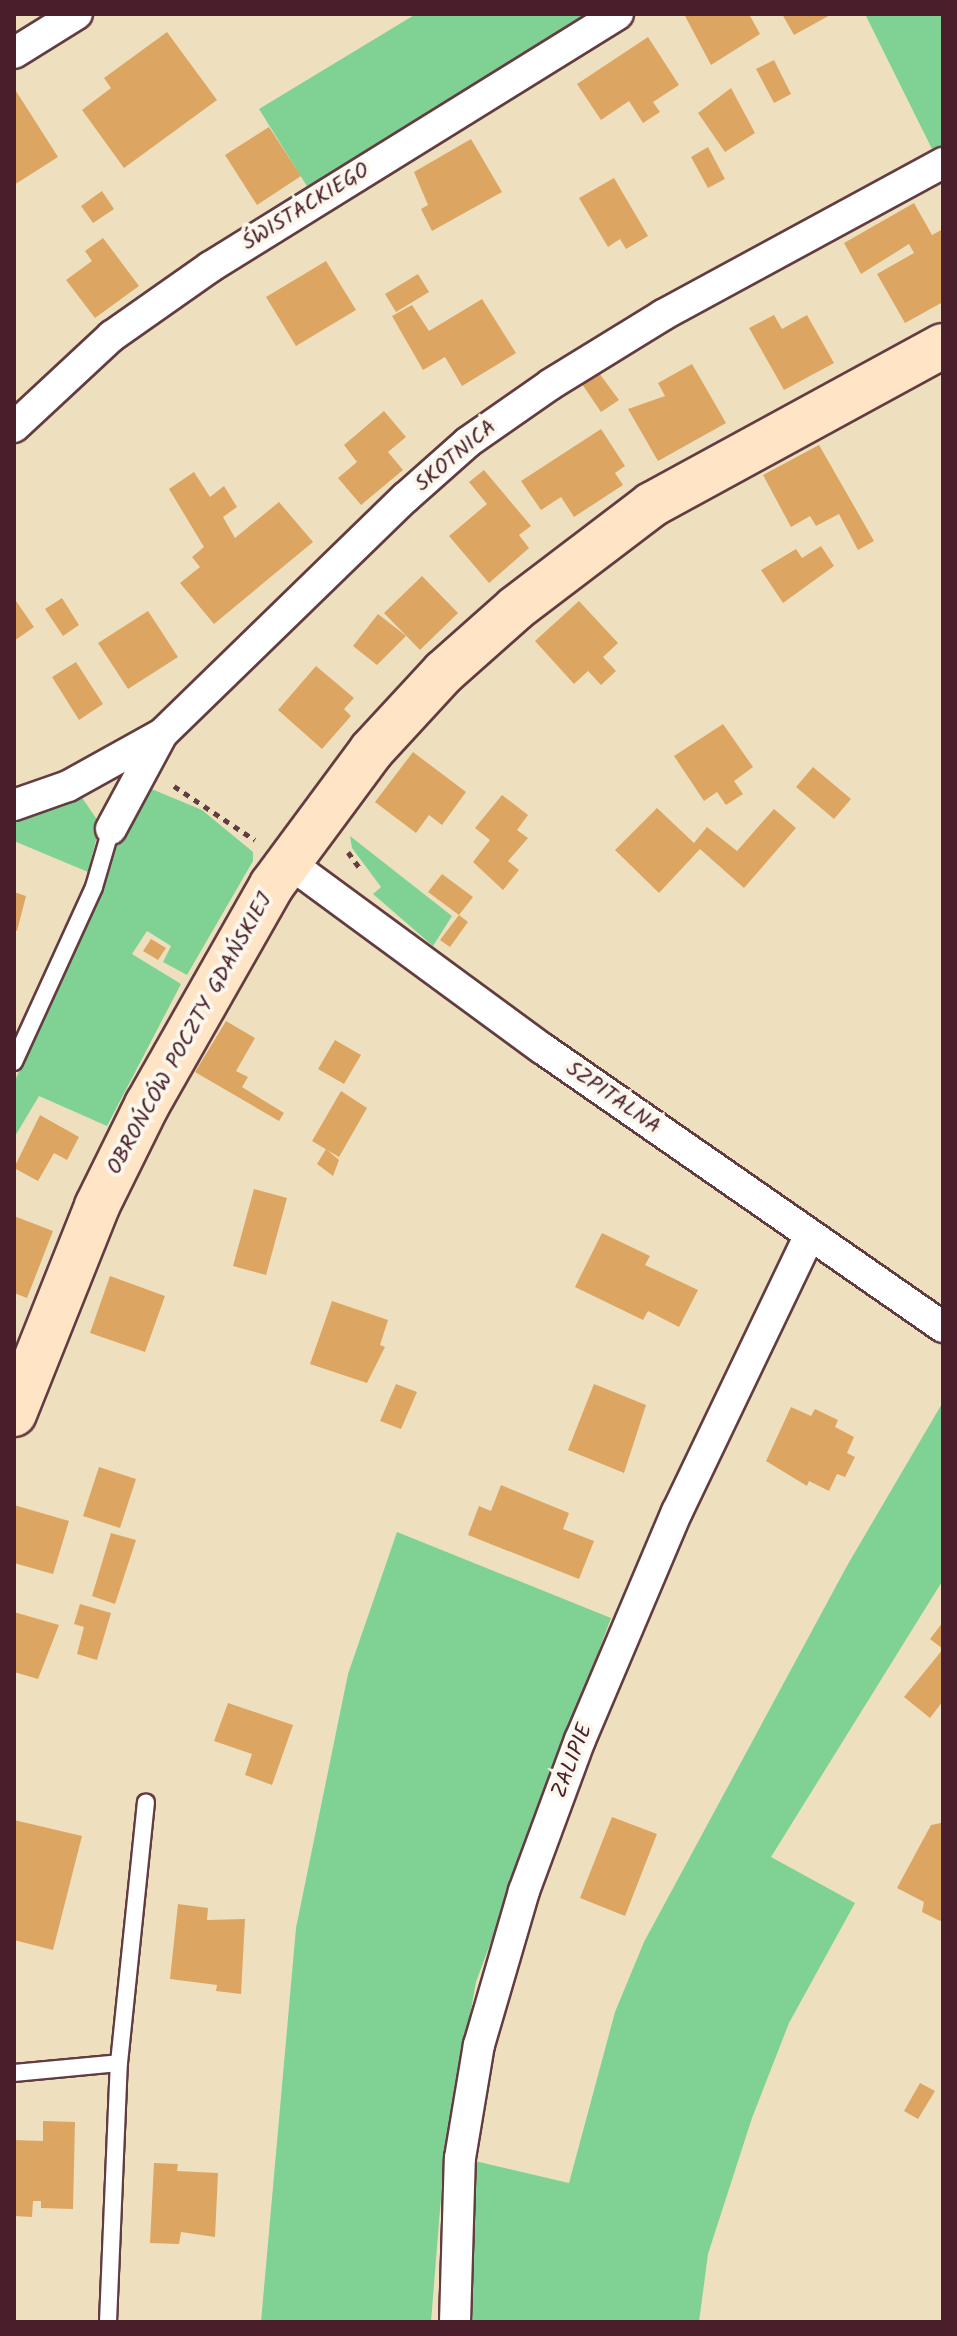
<!DOCTYPE html>
<html>
<head>
<meta charset="utf-8">
<style>
	body { margin:0 }
	#map { position:relative; width:957px; height:2336px; overflow:hidden; background:#eee0bf; font-family:Kalam,sans-serif }
	div>[style] { position:absolute }
	[style*='--x'] { left:calc(var(--x)*1px); top:calc(var(--y)*1px); width:calc(var(--w)*1px); rotate:calc(var(--a)*1deg) }
	.green>* { inset:0; background:#7fd294 }
	.building>* { inset:0; background:#dda562 }
	.path>* { height:5px; margin-top:-2.5px; transform-origin:0; background:repeating-linear-gradient(90deg,#633c41 0 6px,transparent 0 12px) }
	.roads { filter:drop-shadow(2px 0 #633c41) drop-shadow(-2px 0 #633c41) drop-shadow(0 2px #633c41) drop-shadow(0 -2px #633c41) }
	.lane>* { height:16px; margin:-8px; padding:0 8px; transform-origin:8px; border-radius:8px; background:#fff }
	.street>* { height:30px; margin:-15px; padding:0 15px; transform-origin:15px; border-radius:15px; background:#fff }
	.secondary>* { height:44px; margin:-22px; padding:0 22px; transform-origin:22px; border-radius:22px; background:#ffe4c6 }
	span { translate:-50% -50%; white-space:nowrap; text-align:center; line-height:1.15; -webkit-text-stroke:8px #fbf7ec; paint-order:stroke }
	.street-label { font-size:22px; color:#4a1f2b }
	.frame { position:absolute; inset:0; border:16px solid #4a1f2b; pointer-events:none }
</style>
</head>
<body>
<div id="map">
	<div class="green">
		<div style="clip-path:polygon(416px 14px,592px 14px,310px 191px,259px 109px)"></div>
		<div style="clip-path:polygon(865px 14px,943px 14px,943px 144px,932px 149px)"></div>
		<div style="clip-path:polygon(142px 785px,202px 810px,253px 852px,253px 861px,187px 975px,163px 962px,171px 946px,147px 931px,132px 954px,181px 984px,107px 1126px,39px 1096px,14px 1138px,14px 1083px)"></div>
		<div style="clip-path:polygon(81px 796px,100px 824px,88px 872px,14px 841px,14px 815px)"></div>
		<div style="clip-path:polygon(350px 836px,452px 916px,433px 946px,373px 894px,381px 887px,352px 848px)"></div>
		<div style="clip-path:polygon(943px 1402px,943px 1580px,771px 1857px,855px 1903px,789px 2023px,752px 2118px,708px 2254px,699px 2322px,472px 2322px,475px 2161px,569px 2183px,615px 2012px,644px 1942px,848px 1564px)"></div>
		<div style="clip-path:polygon(397px 1532px,611px 1618px,476px 1982px,444px 2160px,431px 2322px,261px 2322px,296px 1928px,348px 1674px)"></div>
	</div>
	<div class="building">
		<div style="clip-path:polygon(684px 14px,749px 14px,760px 34px,711px 65px)"></div>
		<div style="clip-path:polygon(782px 14px,832px 14px,794px 35px)"></div>
		<div style="clip-path:polygon(167px 32px,217px 100px,124px 168px,82px 110px,111px 88px,104px 78px)"></div>
		<div style="clip-path:polygon(648px 37px,679px 85px,653px 102px,660px 112px,643px 123px,629px 101px,601px 120px,577px 84px)"></div>
		<div style="clip-path:polygon(774px 60px,791px 94px,774px 103px,756px 69px)"></div>
		<div style="clip-path:polygon(731px 88px,755px 133px,725px 152px,698px 113px)"></div>
		<div style="clip-path:polygon(16px 91px,58px 157px,14px 185px,14px 93px)"></div>
		<div style="clip-path:polygon(269px 127px,301px 176px,257px 205px,225px 155px)"></div>
		<div style="clip-path:polygon(471px 139px,502px 192px,432px 231px,421px 209px,428px 205px,414px 172px)"></div>
		<div style="clip-path:polygon(708px 147px,725px 179px,708px 188px,691px 157px)"></div>
		<div style="clip-path:polygon(614px 178px,648px 236px,626px 249px,620px 239px,608px 247px,579px 198px)"></div>
		<div style="clip-path:polygon(102px 191px,114px 209px,93px 223px,81px 206px)"></div>
		<div style="clip-path:polygon(914px 203px,932px 235px,943px 229px,943px 302px,905px 323px,877px 274px,914px 253px,909px 244px,861px 274px,844px 243px)"></div>
		<div style="clip-path:polygon(103px 238px,139px 286px,95px 318px,66px 280px,92px 261px,85px 251px)"></div>
		<div style="clip-path:polygon(326px 261px,356px 310px,296px 346px,266px 297px)"></div>
		<div style="clip-path:polygon(418px 274px,429px 292px,396px 312px,385px 294px)"></div>
		<div style="clip-path:polygon(482px 299px,516px 353px,462px 386px,445px 357px,423px 370px,392px 316px,412px 305px,429px 331px)"></div>
		<div style="clip-path:polygon(774px 315px,782px 329px,807px 315px,834px 363px,784px 390px,749px 328px)"></div>
		<div style="clip-path:polygon(692px 364px,726px 423px,658px 461px,628px 409px,665px 396px,658px 383px)"></div>
		<div style="clip-path:polygon(599px 373px,619px 400px,601px 412px,582px 384px)"></div>
		<div style="clip-path:polygon(384px 411px,406px 437px,388px 452px,403px 470px,361px 505px,338px 478px,357px 462px,344px 445px)"></div>
		<div style="clip-path:polygon(601px 429px,625px 466px,615px 473px,623px 485px,574px 517px,561px 497px,541px 510px,521px 481px)"></div>
		<div style="clip-path:polygon(819px 445px,874px 541px,858px 550px,839px 514px,816px 526px,810px 516px,791px 527px,763px 475px)"></div>
		<div style="clip-path:polygon(484px 470px,531px 526px,519px 535px,529px 548px,489px 583px,449px 536px,487px 504px,469px 482px)"></div>
		<div style="clip-path:polygon(194px 472px,210px 497px,224px 486px,237px 507px,223px 517px,235px 538px,279px 502px,313px 542px,214px 624px,180px 583px,200px 567px,192px 557px,204px 547px,169px 489px)"></div>
		<div style="clip-path:polygon(821px 546px,834px 566px,783px 603px,761px 570px,796px 549px,802px 558px)"></div>
		<div style="clip-path:polygon(422px 576px,458px 613px,420px 650px,384px 613px)"></div>
		<div style="clip-path:polygon(14px 598px,34px 627px,14px 641px)"></div>
		<div style="clip-path:polygon(62px 598px,79px 625px,63px 636px,45px 609px)"></div>
		<div style="clip-path:polygon(579px 601px,618px 643px,603px 657px,616px 671px,601px 685px,588px 671px,574px 684px,535px 641px)"></div>
		<div style="clip-path:polygon(148px 611px,178px 657px,128px 689px,98px 643px)"></div>
		<div style="clip-path:polygon(378px 614px,406px 636px,377px 665px,353px 646px)"></div>
		<div style="clip-path:polygon(76px 662px,103px 704px,79px 720px,52px 677px)"></div>
		<div style="clip-path:polygon(316px 666px,354px 698px,344px 709px,351px 716px,322px 749px,278px 710px)"></div>
		<div style="clip-path:polygon(723px 724px,753px 767px,734px 781px,743px 794px,726px 805px,717px 792px,704px 801px,674px 756px)"></div>
		<div style="clip-path:polygon(413px 752px,466px 792px,442px 825px,429px 815px,416px 833px,375px 802px)"></div>
		<div style="clip-path:polygon(813px 767px,851px 799px,834px 819px,796px 787px)"></div>
		<div style="clip-path:polygon(502px 795px,528px 815px,517px 830px,528px 838px,508px 861px,519px 870px,503px 890px,473px 862px,490px 840px,475px 828px)"></div>
		<div style="clip-path:polygon(657px 808px,694px 843px,707px 827px,737px 851px,774px 809px,796px 828px,744px 888px,700px 849px,659px 893px,615px 850px)"></div>
		<div style="clip-path:polygon(442px 874px,473px 897px,459px 915px,428px 892px)"></div>
		<div style="clip-path:polygon(14px 892px,26px 896px,17px 931px,14px 930px)"></div>
		<div style="clip-path:polygon(459px 915px,468px 922px,450px 947px,440px 940px)"></div>
		<div style="clip-path:polygon(151px 939px,166px 948px,158px 960px,143px 951px)"></div>
		<div style="clip-path:polygon(226px 1021px,255px 1038px,236px 1071px,248px 1077px,242px 1087px,284px 1113px,279px 1121px,195px 1072px)"></div>
		<div style="clip-path:polygon(335px 1040px,361px 1055px,344px 1084px,318px 1069px)"></div>
		<div style="clip-path:polygon(341px 1091px,367px 1108px,339px 1157px,312px 1141px)"></div>
		<div style="clip-path:polygon(40px 1115px,79px 1137px,67px 1160px,54px 1153px,38px 1181px,14px 1168px)"></div>
		<div style="clip-path:polygon(326px 1149px,339px 1160px,333px 1176px,317px 1164px)"></div>
		<div style="clip-path:polygon(254px 1189px,287px 1198px,266px 1275px,233px 1266px)"></div>
		<div style="clip-path:polygon(14px 1216px,53px 1231px,27px 1298px,14px 1293px)"></div>
		<div style="clip-path:polygon(602px 1233px,650px 1256px,645px 1265px,698px 1290px,679px 1327px,648px 1311px,643px 1320px,575px 1287px)"></div>
		<div style="clip-path:polygon(110px 1276px,165px 1296px,145px 1352px,90px 1333px)"></div>
		<div style="clip-path:polygon(332px 1301px,388px 1320px,380px 1345px,385px 1347px,367px 1383px,310px 1364px)"></div>
		<div style="clip-path:polygon(396px 1384px,417px 1392px,401px 1429px,380px 1421px)"></div>
		<div style="clip-path:polygon(594px 1384px,646px 1405px,624px 1473px,568px 1450px)"></div>
		<div style="clip-path:polygon(791px 1407px,811px 1416px,815px 1409px,838px 1420px,835px 1427px,854px 1437px,847px 1453px,855px 1457px,845px 1477px,837px 1474px,829px 1491px,809px 1481px,807px 1486px,766px 1461px)"></div>
		<div style="clip-path:polygon(99px 1467px,136px 1479px,120px 1528px,83px 1516px)"></div>
		<div style="clip-path:polygon(501px 1485px,569px 1513px,563px 1529px,594px 1541px,579px 1579px,468px 1535px,479px 1506px,491px 1511px)"></div>
		<div style="clip-path:polygon(14px 1505px,69px 1521px,53px 1574px,14px 1563px)"></div>
		<div style="clip-path:polygon(111px 1533px,136px 1540px,115px 1604px,92px 1596px)"></div>
		<div style="clip-path:polygon(80px 1604px,111px 1613px,97px 1660px,77px 1654px,84px 1627px,74px 1624px)"></div>
		<div style="clip-path:polygon(14px 1612px,59px 1625px,38px 1679px,14px 1672px)"></div>
		<div style="clip-path:polygon(943px 1622px,943px 1701px,930px 1718px,904px 1697px,943px 1649px,930px 1639px)"></div>
		<div style="clip-path:polygon(228px 1703px,293px 1725px,272px 1785px,245px 1775px,252px 1754px,214px 1741px)"></div>
		<div style="clip-path:polygon(612px 1817px,657px 1834px,625px 1916px,580px 1898px)"></div>
		<div style="clip-path:polygon(14px 1820px,82px 1836px,53px 1950px,14px 1940px)"></div>
		<div style="clip-path:polygon(941px 1823px,943px 1919px,940px 1921px,922px 1912px,924px 1902px,897px 1888px,931px 1825px)"></div>
		<div style="clip-path:polygon(178px 1904px,208px 1908px,207px 1920px,245px 1919px,241px 1994px,216px 1991px,217px 1985px,170px 1979px)"></div>
		<div style="clip-path:polygon(920px 2083px,935px 2091px,918px 2119px,904px 2111px)"></div>
		<div style="clip-path:polygon(43px 2121px,75px 2122px,73px 2209px,41px 2208px,41px 2201px,33px 2201px,32px 2217px,14px 2216px,14px 2140px,43px 2141px)"></div>
		<div style="clip-path:polygon(154px 2163px,178px 2164px,177px 2171px,218px 2173px,215px 2237px,181px 2232px,179px 2244px,150px 2243px)"></div>
	</div>
	<div class="path">
		<div style="--x:174;--y:786;--w:97;--a:33.7"></div>
		<div style="--x:348;--y:852;--w:22;--a:54"></div>
	</div>
	<div class="roads">
		<div class="lane">
			<div style="--x:14;--y:1062;--w:192;--a:-65.4"></div>
			<div style="--x:94;--y:887;--w:60;--a:-73.7"></div>
			<div style="--x:14;--y:2073;--w:105;--a:-5.4"></div>
			<div style="--x:108;--y:2322;--w:259;--a:-87.6"></div>
			<div style="--x:119;--y:2063;--w:262;--a:-84.1"></div>
		</div>
		<div class="street">
			<div style="--x:14;--y:53;--w:74;--a:-31.8"></div>
			<div style="--x:14;--y:427;--w:134;--a:-42.9"></div>
			<div style="--x:112;--y:336;--w:120;--a:-35.1"></div>
			<div style="--x:210;--y:267;--w:480;--a:-31.8"></div>
			<div style="--x:14;--y:805;--w:57;--a:-19.4"></div>
			<div style="--x:68;--y:786;--w:107;--a:-29"></div>
			<div style="--x:162;--y:734;--w:339;--a:-44.2"></div>
			<div style="--x:405;--y:498;--w:84;--a:-41.6"></div>
			<div style="--x:468;--y:442;--w:101;--a:-34.9"></div>
			<div style="--x:551;--y:384;--w:132;--a:-31.6"></div>
			<div style="--x:663;--y:315;--w:319;--a:-28.5"></div>
			<div style="--x:111;--y:829;--w:106;--a:-61.7"></div>
			<div style="--x:288;--y:862;--w:316;--a:36.3"></div>
			<div style="--x:543;--y:1049;--w:487;--a:34.8"></div>
			<div style="--x:455;--y:2322;--w:164;--a:-88.3"></div>
			<div style="--x:460;--y:2158;--w:115;--a:-80.5"></div>
			<div style="--x:479;--y:2045;--w:160;--a:-73.7"></div>
			<div style="--x:524;--y:1891;--w:161;--a:-69.7"></div>
			<div style="--x:580;--y:1740;--w:248;--a:-67"></div>
			<div style="--x:677;--y:1512;--w:307;--a:-64.4"></div>
		</div>
		<div class="secondary">
			<div style="--x:14;--y:1414;--w:224;--a:-68.2"></div>
			<div style="--x:97;--y:1206;--w:113;--a:-63.7"></div>
			<div style="--x:147;--y:1105;--w:253;--a:-60.4"></div>
			<div style="--x:272;--y:885;--w:167;--a:-53.5"></div>
			<div style="--x:371;--y:751;--w:108;--a:-47.3"></div>
			<div style="--x:444;--y:672;--w:96;--a:-41.6"></div>
			<div style="--x:516;--y:608;--w:170;--a:-37.3"></div>
			<div style="--x:651;--y:505;--w:332;--a:-28.6"></div>
		</div>
	</div>
	<div class="street-label">
		<span style="left:306px;top:207px;rotate:-32deg">ŚWISTACKIEGO</span>
		<span style="left:456px;top:456px;rotate:-40deg">SKOTNICA</span>
		<span style="left:190px;top:1034px;rotate:-61deg">OBROŃCÓW POCZTY GDAŃSKIEJ</span>
		<span style="left:613px;top:1098px;rotate:35deg">SZPITALNA</span>
		<span style="left:573px;top:1761px;rotate:-69deg">ZALIPIE</span>
	</div>
	<div class="frame"></div>
</div>
</body>
</html>
